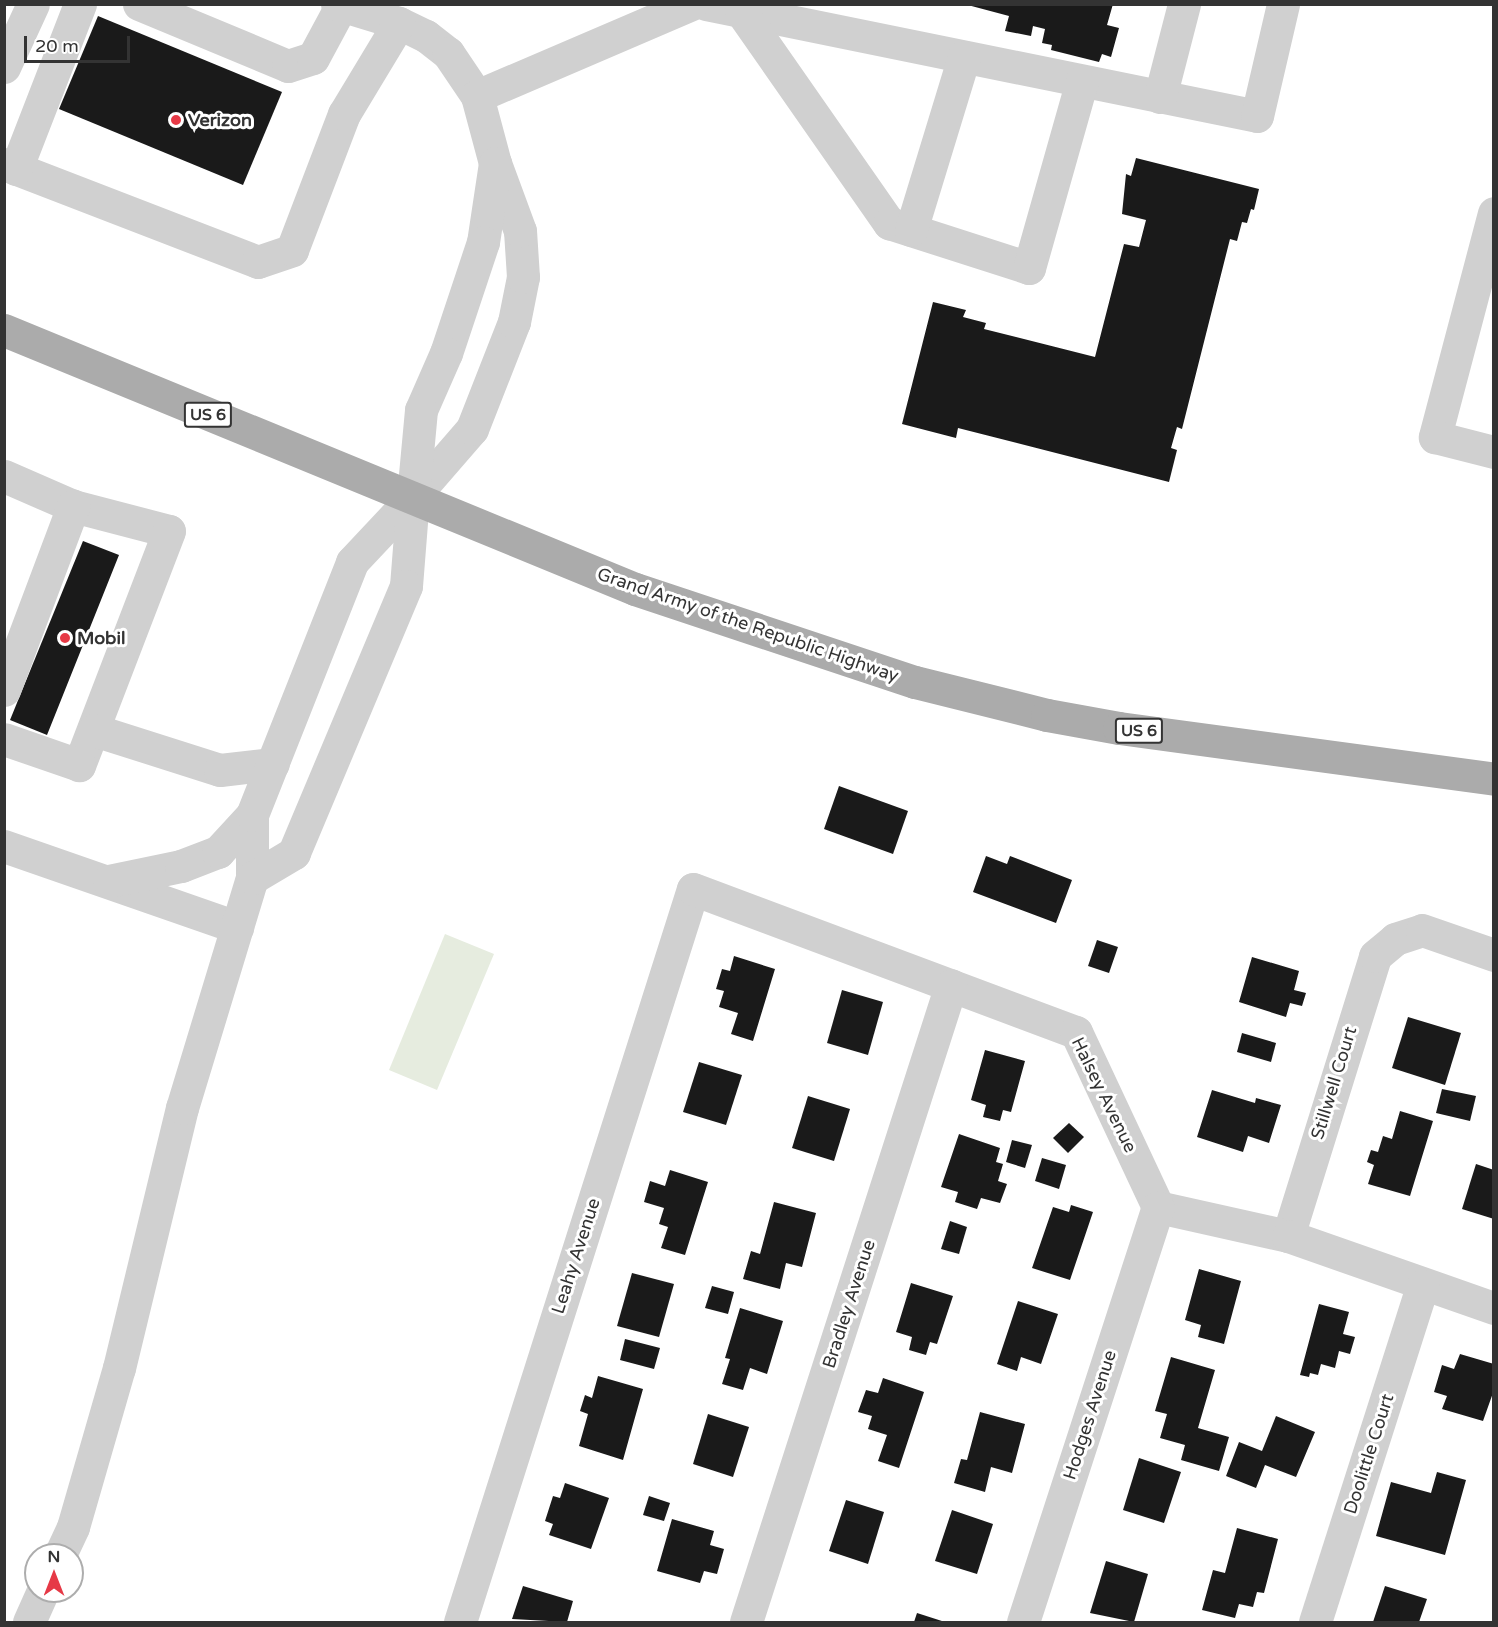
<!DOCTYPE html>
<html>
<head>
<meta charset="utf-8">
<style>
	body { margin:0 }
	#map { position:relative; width:1498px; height:1627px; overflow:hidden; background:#fff; font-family:"Varela Round",sans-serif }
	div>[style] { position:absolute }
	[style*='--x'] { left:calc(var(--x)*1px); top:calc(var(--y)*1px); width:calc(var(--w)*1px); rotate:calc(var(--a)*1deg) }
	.green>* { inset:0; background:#e6ecdf }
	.building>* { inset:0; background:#1a1a1a }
	.minor>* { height:33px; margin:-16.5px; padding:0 16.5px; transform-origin:16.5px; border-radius:16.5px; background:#d0d0d0 }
	.major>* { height:33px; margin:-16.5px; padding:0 16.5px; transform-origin:16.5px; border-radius:16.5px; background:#ababab }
	.dots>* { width:16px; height:16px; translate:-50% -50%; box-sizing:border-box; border:3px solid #fff; border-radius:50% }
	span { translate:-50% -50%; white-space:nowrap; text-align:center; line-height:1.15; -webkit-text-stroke:6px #fff; paint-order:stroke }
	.shield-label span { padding:2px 4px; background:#fff; border:2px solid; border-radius:4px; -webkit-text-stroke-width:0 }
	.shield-label { font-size:16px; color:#333; font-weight:700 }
	.poi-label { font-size:18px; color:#333; font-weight:700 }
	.left { translate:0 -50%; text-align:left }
	.street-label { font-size:18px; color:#333 }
	.frame { position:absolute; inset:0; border:6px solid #333; pointer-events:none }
	.north { position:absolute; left:24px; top:1543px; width:60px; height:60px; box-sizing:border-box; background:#fff; border:2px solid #adadad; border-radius:50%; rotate:0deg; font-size:16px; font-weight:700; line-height:24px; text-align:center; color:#333 }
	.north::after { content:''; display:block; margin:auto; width:21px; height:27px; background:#e63946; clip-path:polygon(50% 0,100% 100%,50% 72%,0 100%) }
	.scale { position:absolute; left:24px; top:36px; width:106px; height:27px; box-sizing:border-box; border:3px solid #333; border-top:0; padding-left:8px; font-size:18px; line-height:21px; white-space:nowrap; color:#333; -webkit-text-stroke:4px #fff; paint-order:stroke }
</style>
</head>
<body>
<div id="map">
	<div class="green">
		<div style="clip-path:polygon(445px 934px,494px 954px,437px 1090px,389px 1070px)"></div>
	</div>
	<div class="building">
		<div style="clip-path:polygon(964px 4px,1113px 4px,1107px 25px,1119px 28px,1111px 57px,1102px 54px,1099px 62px,1051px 50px,1052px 45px,1042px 43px,1045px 29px,1033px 26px,1031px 36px,1005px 31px,1009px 16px)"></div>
		<div style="clip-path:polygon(98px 16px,282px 92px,243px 185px,59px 109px)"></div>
		<div style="clip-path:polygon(1136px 158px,1259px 189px,1254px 210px,1251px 209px,1247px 223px,1242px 222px,1237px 241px,1230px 239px,1182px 429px,1177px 427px,1171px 448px,1177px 450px,1169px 482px,958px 428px,956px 438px,902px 424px,933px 302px,966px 310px,963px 317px,986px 323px,984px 329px,1095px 357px,1124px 244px,1139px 247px,1146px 220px,1122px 214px,1126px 174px,1131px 176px)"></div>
		<div style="clip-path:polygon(83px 541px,119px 555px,47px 735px,10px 720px)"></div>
		<div style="clip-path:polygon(839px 786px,908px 811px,893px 854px,824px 829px)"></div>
		<div style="clip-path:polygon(986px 856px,1007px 864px,1010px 856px,1072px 880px,1056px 923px,973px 892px)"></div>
		<div style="clip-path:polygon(1097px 940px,1118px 947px,1109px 973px,1088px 966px)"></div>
		<div style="clip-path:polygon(734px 956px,775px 969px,753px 1041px,731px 1034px,738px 1013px,719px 1007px,724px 991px,716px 989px,722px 969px,730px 971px)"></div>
		<div style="clip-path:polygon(1252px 957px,1299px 971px,1294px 990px,1306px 993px,1302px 1006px,1290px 1003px,1286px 1017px,1239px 1002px)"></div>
		<div style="clip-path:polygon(842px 990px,883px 1002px,868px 1055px,827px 1043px)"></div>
		<div style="clip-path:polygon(1408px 1017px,1461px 1033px,1445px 1085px,1392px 1068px)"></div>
		<div style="clip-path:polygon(1242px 1033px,1276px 1043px,1271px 1062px,1237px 1052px)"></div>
		<div style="clip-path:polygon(985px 1050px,1025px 1061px,1011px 1112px,1003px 1110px,1000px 1121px,983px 1117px,986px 1105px,971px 1100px)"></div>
		<div style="clip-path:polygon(699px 1062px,742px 1075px,726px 1125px,683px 1112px)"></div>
		<div style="clip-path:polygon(1442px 1089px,1476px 1096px,1470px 1121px,1436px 1113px)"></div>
		<div style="clip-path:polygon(1212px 1090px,1255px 1103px,1256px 1098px,1281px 1105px,1269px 1143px,1248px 1136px,1243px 1152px,1197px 1137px)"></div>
		<div style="clip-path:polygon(808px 1096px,850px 1109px,834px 1161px,792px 1148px)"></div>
		<div style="clip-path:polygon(1400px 1111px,1433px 1121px,1410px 1196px,1368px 1184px,1374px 1165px,1367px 1162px,1371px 1150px,1378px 1152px,1383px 1136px,1392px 1139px)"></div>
		<div style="clip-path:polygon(1069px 1123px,1084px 1137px,1068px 1153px,1053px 1138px)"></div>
		<div style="clip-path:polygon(959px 1134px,1000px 1148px,996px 1162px,1003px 1164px,998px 1181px,1007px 1184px,1000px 1203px,981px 1198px,977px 1209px,955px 1202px,958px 1192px,941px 1187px)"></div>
		<div style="clip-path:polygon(1012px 1140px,1032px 1145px,1025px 1168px,1006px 1162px)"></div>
		<div style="clip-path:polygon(1042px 1158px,1066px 1165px,1059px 1189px,1035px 1181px)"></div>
		<div style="clip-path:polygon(1476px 1164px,1494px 1170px,1494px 1219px,1462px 1209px)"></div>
		<div style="clip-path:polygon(670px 1170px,708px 1182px,685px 1255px,661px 1248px,668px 1227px,659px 1224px,664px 1208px,644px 1202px,650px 1181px,665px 1186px)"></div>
		<div style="clip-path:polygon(774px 1202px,816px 1213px,802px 1267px,786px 1263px,780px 1289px,743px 1279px,751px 1251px,760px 1254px)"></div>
		<div style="clip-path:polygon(1071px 1205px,1093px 1212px,1070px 1280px,1032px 1268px,1053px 1207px,1069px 1212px)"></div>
		<div style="clip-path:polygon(950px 1221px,967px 1227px,959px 1254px,941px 1249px)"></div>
		<div style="clip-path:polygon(1199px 1269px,1241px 1281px,1224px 1344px,1198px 1337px,1201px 1325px,1185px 1320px)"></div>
		<div style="clip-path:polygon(632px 1273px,674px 1284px,659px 1337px,617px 1326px)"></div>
		<div style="clip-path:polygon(911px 1283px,953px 1296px,937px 1344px,930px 1342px,926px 1355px,909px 1350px,912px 1337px,896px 1332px)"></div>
		<div style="clip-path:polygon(712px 1286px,734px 1292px,728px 1314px,705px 1308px)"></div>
		<div style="clip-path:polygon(1018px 1301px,1058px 1314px,1041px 1364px,1021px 1357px,1017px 1371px,997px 1364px)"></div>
		<div style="clip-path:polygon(1319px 1304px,1349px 1312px,1343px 1334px,1355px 1337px,1350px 1354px,1339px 1351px,1335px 1368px,1321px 1364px,1318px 1375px,1310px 1373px,1309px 1377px,1300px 1375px)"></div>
		<div style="clip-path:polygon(740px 1308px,783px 1321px,767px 1374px,750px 1368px,743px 1390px,722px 1384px,730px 1359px,725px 1358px)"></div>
		<div style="clip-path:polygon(625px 1339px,660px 1348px,654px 1369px,620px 1360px)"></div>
		<div style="clip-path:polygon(1460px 1354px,1494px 1364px,1494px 1390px,1483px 1421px,1442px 1409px,1447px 1396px,1434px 1392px,1442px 1365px,1454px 1369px)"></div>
		<div style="clip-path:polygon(1171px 1357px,1215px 1370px,1198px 1428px,1229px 1437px,1219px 1471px,1181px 1460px,1185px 1445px,1160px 1438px,1167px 1414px,1155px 1411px)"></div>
		<div style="clip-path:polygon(598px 1376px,643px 1389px,623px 1460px,579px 1446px,588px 1414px,580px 1411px,585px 1395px,592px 1398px)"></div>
		<div style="clip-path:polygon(883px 1378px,924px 1392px,899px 1468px,878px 1461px,887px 1435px,868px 1429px,872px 1416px,858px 1412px,866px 1390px,878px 1393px)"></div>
		<div style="clip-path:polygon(980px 1412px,1025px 1424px,1012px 1473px,991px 1467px,985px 1492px,954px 1483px,961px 1459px,967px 1460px)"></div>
		<div style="clip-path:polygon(708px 1414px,749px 1427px,733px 1477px,693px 1464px)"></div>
		<div style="clip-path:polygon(1276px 1416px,1315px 1432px,1296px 1477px,1265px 1465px,1256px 1488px,1226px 1476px,1239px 1442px,1262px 1451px)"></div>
		<div style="clip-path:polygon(1139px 1458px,1181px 1472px,1164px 1523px,1123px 1510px)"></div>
		<div style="clip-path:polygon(1437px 1472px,1466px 1480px,1445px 1555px,1376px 1536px,1391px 1482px,1431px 1493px)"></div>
		<div style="clip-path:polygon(565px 1483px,609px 1498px,591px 1549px,549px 1535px,553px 1524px,545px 1521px,553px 1496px,560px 1498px)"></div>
		<div style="clip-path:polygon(649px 1496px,670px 1503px,664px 1521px,643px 1515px)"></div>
		<div style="clip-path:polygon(846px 1500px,884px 1512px,868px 1564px,829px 1551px)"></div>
		<div style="clip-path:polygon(952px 1510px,993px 1524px,977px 1574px,935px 1561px)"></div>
		<div style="clip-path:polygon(672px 1519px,714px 1531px,710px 1545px,724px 1549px,717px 1574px,704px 1571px,700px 1583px,657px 1571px)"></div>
		<div style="clip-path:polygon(1237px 1528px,1278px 1539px,1264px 1593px,1257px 1592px,1253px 1607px,1239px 1604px,1235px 1618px,1202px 1610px,1213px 1570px,1225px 1573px)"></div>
		<div style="clip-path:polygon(1106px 1561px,1148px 1574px,1134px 1622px,1090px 1613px)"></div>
		<div style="clip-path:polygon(523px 1586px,573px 1601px,567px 1622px,512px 1619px)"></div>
		<div style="clip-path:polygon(1385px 1586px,1427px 1599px,1419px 1622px,1373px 1622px)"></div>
		<div style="clip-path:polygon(917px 1613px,945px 1622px,914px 1622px)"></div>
	</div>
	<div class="minor">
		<div style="--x:139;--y:4;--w:161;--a:22.6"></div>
		<div style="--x:288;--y:66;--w:26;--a:-18"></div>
		<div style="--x:313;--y:58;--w:59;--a:-61.7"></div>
		<div style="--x:337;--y:4;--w:65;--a:17"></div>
		<div style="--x:399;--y:23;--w:30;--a:26"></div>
		<div style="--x:426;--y:36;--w:28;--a:38"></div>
		<div style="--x:448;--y:53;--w:52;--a:56"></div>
		<div style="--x:477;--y:96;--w:69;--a:75"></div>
		<div style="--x:706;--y:4;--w:562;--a:11.49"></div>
		<div style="--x:1257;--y:116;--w:115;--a:-76.9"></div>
		<div style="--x:741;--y:11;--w:259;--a:55.1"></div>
		<div style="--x:889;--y:223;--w:147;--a:17.8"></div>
		<div style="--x:1029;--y:268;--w:194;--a:-74.2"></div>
		<div style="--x:4;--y:67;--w:69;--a:-65.3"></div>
		<div style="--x:477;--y:96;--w:234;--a:-23.2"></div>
		<div style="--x:1160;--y:97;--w:96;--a:-75.5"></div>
		<div style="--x:4;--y:164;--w:272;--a:21.1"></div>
		<div style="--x:258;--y:262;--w:36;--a:-19"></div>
		<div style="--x:292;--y:250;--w:146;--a:-69.1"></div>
		<div style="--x:344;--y:114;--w:106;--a:-58.9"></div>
		<div style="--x:16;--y:169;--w:177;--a:-68.8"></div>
		<div style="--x:1494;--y:213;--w:232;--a:104.8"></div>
		<div style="--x:1435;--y:437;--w:61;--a:14.3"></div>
		<div style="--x:911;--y:230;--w:181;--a:-73"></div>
		<div style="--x:4;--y:476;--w:75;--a:23.5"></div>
		<div style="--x:73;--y:506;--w:99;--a:14.6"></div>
		<div style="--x:169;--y:531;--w:251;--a:111"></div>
		<div style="--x:79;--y:765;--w:79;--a:-160.9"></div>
		<div style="--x:4;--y:690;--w:197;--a:-69.4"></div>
		<div style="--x:94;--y:730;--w:132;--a:17.6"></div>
		<div style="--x:220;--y:770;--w:53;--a:-6.5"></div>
		<div style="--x:4;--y:846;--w:247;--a:19.2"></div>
		<div style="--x:109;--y:881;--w:74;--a:-11.8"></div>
		<div style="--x:181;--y:866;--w:40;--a:-21"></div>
		<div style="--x:218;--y:852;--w:50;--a:-47.4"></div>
		<div style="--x:1288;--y:1236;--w:293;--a:-72.7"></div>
		<div style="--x:1375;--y:956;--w:26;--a:-40"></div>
		<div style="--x:1395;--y:939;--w:28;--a:-18"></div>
		<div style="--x:1422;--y:930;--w:76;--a:19.1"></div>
		<div style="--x:60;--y:1555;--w:31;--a:-65"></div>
		<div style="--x:73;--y:1527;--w:166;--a:-73.9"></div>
		<div style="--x:119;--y:1368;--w:268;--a:-76.4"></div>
		<div style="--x:182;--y:1108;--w:240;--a:-73.1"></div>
		<div style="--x:252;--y:878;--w:63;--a:-90"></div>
		<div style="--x:252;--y:815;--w:272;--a:-68.4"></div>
		<div style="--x:352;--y:562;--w:89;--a:-46.8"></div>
		<div style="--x:413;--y:497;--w:90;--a:-49.1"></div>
		<div style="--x:472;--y:429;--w:115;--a:-68.6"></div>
		<div style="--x:514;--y:322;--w:46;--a:-78.7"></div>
		<div style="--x:523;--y:277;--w:46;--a:-93.7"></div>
		<div style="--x:520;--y:231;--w:72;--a:-110.2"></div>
		<div style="--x:495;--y:163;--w:80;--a:98.6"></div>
		<div style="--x:483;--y:242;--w:117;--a:108.4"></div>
		<div style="--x:446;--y:353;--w:62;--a:113.7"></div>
		<div style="--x:421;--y:410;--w:87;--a:95.3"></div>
		<div style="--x:413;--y:497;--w:89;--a:94.5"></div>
		<div style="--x:406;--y:586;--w:290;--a:112.8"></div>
		<div style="--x:294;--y:853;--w:49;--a:149.2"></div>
		<div style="--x:29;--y:1622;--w:34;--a:-66"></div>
		<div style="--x:460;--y:1622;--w:769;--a:-72.37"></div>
		<div style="--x:693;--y:889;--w:409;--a:20.5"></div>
		<div style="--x:1076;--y:1032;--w:193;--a:64.9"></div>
		<div style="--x:1158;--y:1207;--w:133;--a:12.6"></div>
		<div style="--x:1288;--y:1236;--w:218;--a:19.3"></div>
		<div style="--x:746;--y:1622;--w:669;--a:-72.16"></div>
		<div style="--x:1023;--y:1622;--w:436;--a:-72"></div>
		<div style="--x:1315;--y:1622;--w:353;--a:-72.3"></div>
	</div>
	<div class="major">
		<div style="--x:4;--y:330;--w:682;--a:22.32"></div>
		<div style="--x:635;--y:589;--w:295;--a:18.4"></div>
		<div style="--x:915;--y:682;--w:136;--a:14"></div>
		<div style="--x:1047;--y:715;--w:73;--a:10.2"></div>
		<div style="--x:1119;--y:728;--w:378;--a:7.7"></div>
	</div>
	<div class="dots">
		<div style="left:176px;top:120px;background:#e63946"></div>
		<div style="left:65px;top:638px;background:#e63946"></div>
	</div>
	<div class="shield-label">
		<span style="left:208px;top:415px">US 6</span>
		<span style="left:1139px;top:731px">US 6</span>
	</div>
	<div class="poi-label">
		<span class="left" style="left:188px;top:120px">Verizon</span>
		<span class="left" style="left:77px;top:638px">Mobil</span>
	</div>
	<div class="street-label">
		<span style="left:748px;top:625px;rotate:19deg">Grand Army of the Republic Highway</span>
		<span style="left:1334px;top:1083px;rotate:-73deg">Stillwell Court</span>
		<span style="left:1104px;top:1095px;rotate:64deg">Halsey Avenue</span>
		<span style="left:576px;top:1256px;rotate:-72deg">Leahy Avenue</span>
		<span style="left:849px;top:1304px;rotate:-72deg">Bradley Avenue</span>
		<span style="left:1090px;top:1415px;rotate:-72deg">Hodges Avenue</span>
		<span style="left:1369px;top:1454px;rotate:-72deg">Doolittle Court</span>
	</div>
	<div class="frame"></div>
	<div class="north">N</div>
	<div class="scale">20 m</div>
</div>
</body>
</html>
